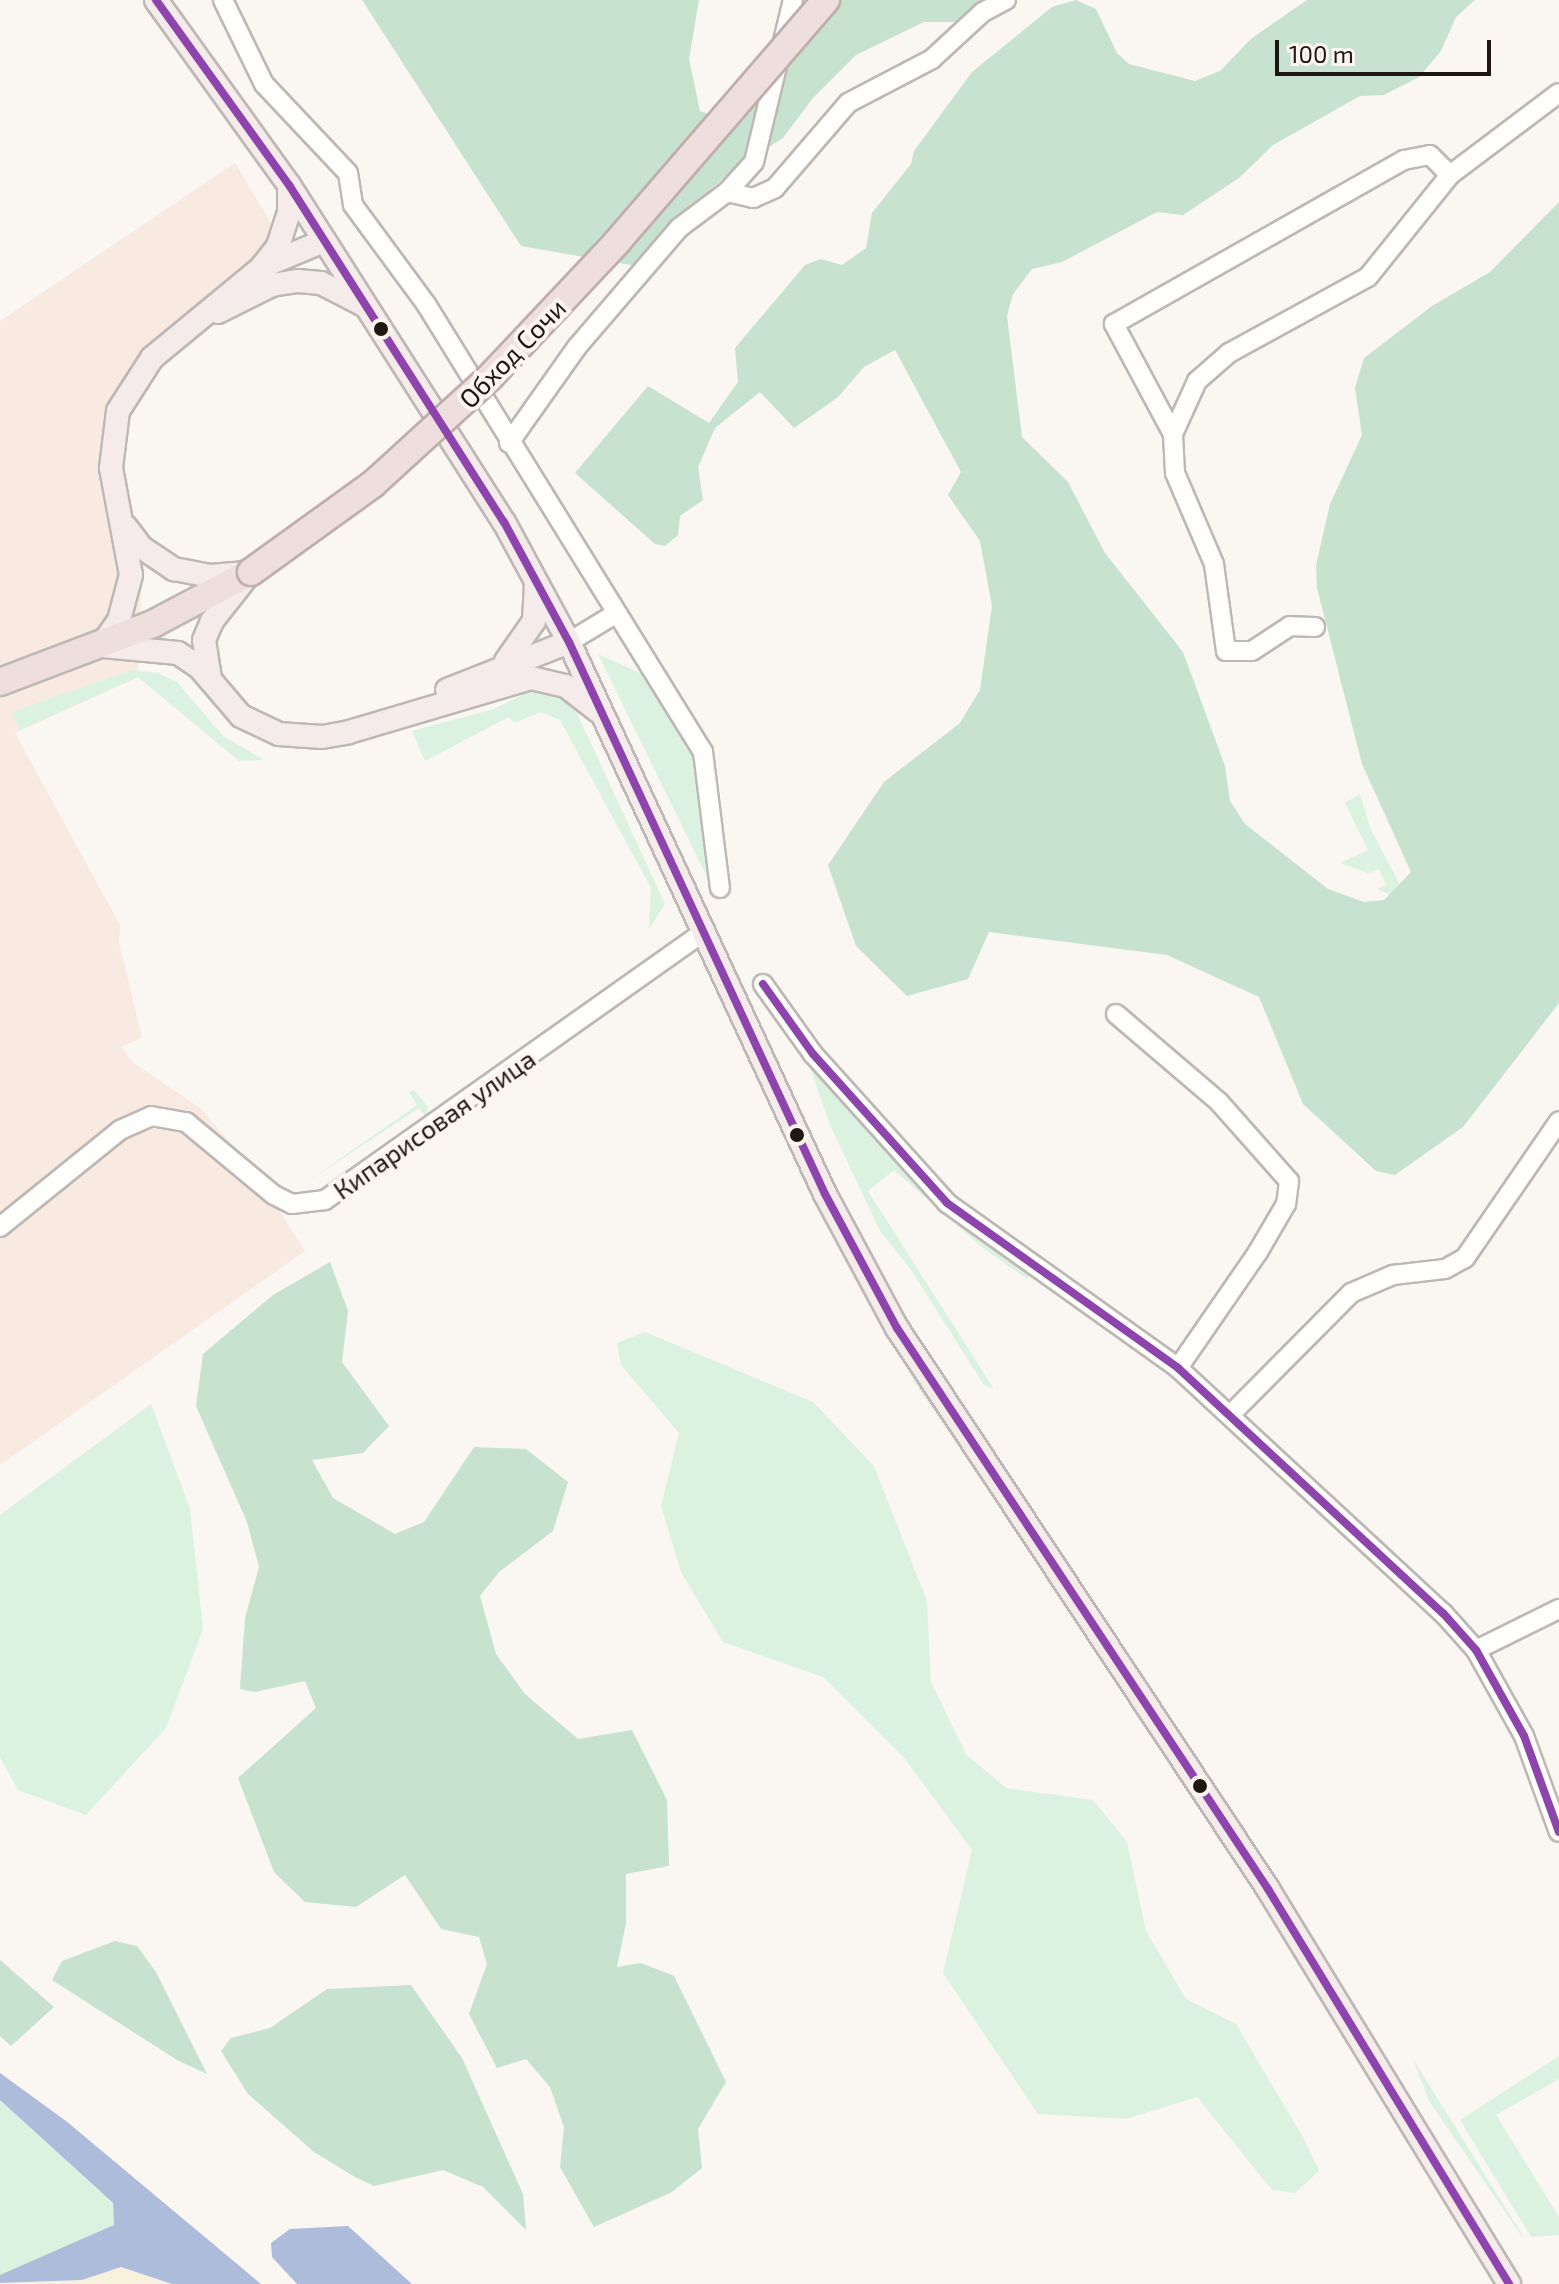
<!DOCTYPE html>
<html>
<head>
<meta charset="utf-8">
<style>
	body { margin:0 }
	#map { position:relative; width:1559px; height:2284px; overflow:hidden; background:#faf6f2; font-family:"Exo 2",sans-serif }
	div>[style] { position:absolute }
	[style*='--x'] { left:calc(var(--x)*1px); top:calc(var(--y)*1px); width:calc(var(--w)*1px); rotate:calc(var(--a)*1deg) }
	.industrial>* { inset:0; background:#f8eae1 }
	.green>* { inset:0; background:#dcf2e0 }
	.forest>* { inset:0; background:#c7e2ce }
	.sand>* { inset:0; background:#f8f1db }
	.water>* { inset:0; background:#acbcda }
	.roads { filter:drop-shadow(2px 0 #beb8b4) drop-shadow(-2px 0 #beb8b4) drop-shadow(0 2px #beb8b4) drop-shadow(0 -2px #beb8b4) }
	.minor>* { height:18px; margin:-9px; padding:0 9px; transform-origin:9px; border-radius:9px; background:#fefefd }
	.major>* { height:22px; margin:-11px; padding:0 11px; transform-origin:11px; border-radius:11px; background:#f4ebea }
	.highway>* { height:26px; margin:-13px; padding:0 13px; transform-origin:13px; border-radius:13px; background:#eedfde }
	.bridges { filter:drop-shadow(2px 0 #c0aeac) drop-shadow(-2px 0 #c0aeac) drop-shadow(0 2px #c0aeac) drop-shadow(0 -2px #c0aeac) }
	.highway-bridge>* { height:26px; margin:-13px; padding:0 13px; transform-origin:13px; border-radius:13px; background:#eedfde }
	.bus-1>* { height:8px; margin:-4px; padding:0 4px; transform-origin:4px; border-radius:4px; background:#8e44ad }
	.dots>* { width:22px; height:22px; translate:-50% -50%; box-sizing:border-box; border:4px solid #fdf5ef; border-radius:50% }
	span { translate:-50% -50%; white-space:nowrap; text-align:center; line-height:1.15; -webkit-text-stroke:8px #fdf5ef; paint-order:stroke }
	.street-label { font-size:26px; color:#1e1712 }
	.scale { position:absolute; left:1275px; top:40px; width:216px; height:36px; box-sizing:border-box; border:4px solid #1e1712; border-top:0; padding-left:10px; font-size:24px; line-height:28px; white-space:nowrap; color:#1e1712; -webkit-text-stroke:6px #fdf5ef; paint-order:stroke }
</style>
</head>
<body>
<div id="map">
	<div class="industrial">
		<div style="clip-path:polygon(235px 163px,277px 233px,194px 314px,104px 449px,142px 568px,138px 677px,15px 733px,120px 925px,119px 942px,142px 1038px,121px 1047px,134px 1063px,200px 1108px,249px 1164px,305px 1251px,0 1465px,0 321px)"></div>
	</div>
	<div class="green">
		<div style="clip-path:polygon(598px 654px,651px 678px,693px 743px,705px 779px,708px 879px)"></div>
		<div style="clip-path:polygon(131px 670px,158px 673px,177px 682px,223px 736px,264px 760px,239px 761px,138px 677px,20px 730px,12px 712px)"></div>
		<div style="clip-path:polygon(534px 689px,559px 696px,577px 713px,665px 904px,649px 929px,651px 888px,560px 720px,541px 712px,514px 723px,509px 717px,425px 761px,412px 731px,494px 709px)"></div>
		<div style="clip-path:polygon(1360px 794px,1371px 830px,1403px 890px,1400px 899px,1377px 889px,1386px 885px,1379px 869px,1369px 873px,1367px 862px,1368px 873px,1340px 863px,1368px 850px,1345px 803px)"></div>
		<div style="clip-path:polygon(806px 1056px,1032px 1273px,1027px 1279px,983px 1248px,894px 1170px,868px 1191px,994px 1389px,984px 1385px,911px 1270px,880px 1231px,830px 1125px)"></div>
		<div style="clip-path:polygon(414px 1090px,428px 1107px,426px 1117px,419px 1108px,304px 1184px,417px 1105px,409px 1092px)"></div>
		<div style="clip-path:polygon(790px 1162px,815px 1194px,917px 1382px,1153px 1728px,1173px 1772px,1150px 1729px,915px 1383px,813px 1194px)"></div>
		<div style="clip-path:polygon(645px 1332px,813px 1402px,874px 1466px,927px 1601px,931px 1682px,966px 1754px,1006px 1788px,1093px 1800px,1127px 1842px,1146px 1931px,1186px 1999px,1236px 2024px,1304px 2139px,1319px 2171px,1295px 2193px,1272px 2190px,1197px 2097px,1126px 2119px,1038px 2114px,943px 1973px,972px 1850px,905px 1759px,823px 1677px,723px 1642px,681px 1572px,661px 1506px,679px 1433px,621px 1365px,617px 1343px)"></div>
		<div style="clip-path:polygon(151px 1404px,190px 1509px,203px 1629px,166px 1728px,86px 1815px,18px 1790px,0 1757px,0 1515px)"></div>
		<div style="clip-path:polygon(1559px 2056px,1559px 2079px,1496px 2115px,1559px 2217px,1559px 2235px,1531px 2237px,1460px 2120px)"></div>
		<div style="clip-path:polygon(1413px 2059px,1523px 2236px,1523px 2238px,1429px 2101px)"></div>
		<div style="clip-path:polygon(0 2100px,113px 2204px,114px 2225px,7px 2276px,0 2275px)"></div>
	</div>
	<div class="forest">
		<div style="clip-path:polygon(362px 0,699px 0,689px 59px,700px 111px,713px 116px,805px 0,986px 0,955px 22px,924px 22px,856px 55px,813px 98px,783px 138px,731px 171px,675px 222px,642px 267px,521px 246px)"></div>
		<div style="clip-path:polygon(1076px 0,1096px 9px,1117px 53px,1129px 64px,1195px 81px,1220px 71px,1252px 38px,1307px 0,1475px 0,1456px 17px,1441px 51px,1419px 77px,1384px 95px,1360px 96px,1273px 145px,1239px 178px,1183px 215px,1157px 212px,1062px 262px,1032px 269px,1013px 294px,1007px 316px,1022px 437px,1068px 482px,1105px 553px,1183px 652px,1225px 766px,1230px 801px,1245px 824px,1328px 889px,1364px 902px,1384px 900px,1411px 872px,1362px 764px,1317px 588px,1316px 565px,1330px 504px,1362px 435px,1355px 388px,1364px 358px,1432px 306px,1490px 272px,1559px 202px,1559px 1003px,1463px 1127px,1395px 1175px,1376px 1171px,1303px 1104px,1259px 997px,1167px 955px,989px 932px,968px 979px,907px 996px,856px 946px,828px 865px,884px 782px,960px 723px,980px 690px,992px 606px,980px 541px,948px 495px,961px 472px,895px 350px,864px 367px,837px 398px,794px 428px,760px 392px,715px 428px,698px 467px,703px 500px,680px 516px,678px 535px,665px 546px,655px 544px,575px 473px,648px 386px,709px 423px,738px 382px,735px 348px,805px 265px,821px 259px,842px 265px,866px 248px,872px 213px,911px 164px,914px 151px,972px 72px,1052px 7px)"></div>
		<div style="clip-path:polygon(330px 1262px,348px 1311px,342px 1362px,389px 1426px,363px 1453px,312px 1460px,333px 1498px,395px 1534px,424px 1522px,474px 1447px,526px 1449px,568px 1482px,553px 1531px,499px 1572px,480px 1596px,496px 1654px,525px 1694px,578px 1739px,632px 1730px,667px 1800px,669px 1866px,626px 1874px,626px 1923px,617px 1967px,641px 1963px,674px 1976px,726px 2082px,698px 2129px,702px 2168px,672px 2192px,594px 2227px,560px 2167px,564px 2127px,550px 2087px,526px 2059px,497px 2068px,469px 2014px,487px 1964px,479px 1937px,441px 1929px,405px 1875px,356px 1907px,305px 1902px,274px 1872px,238px 1778px,316px 1708px,305px 1681px,255px 1692px,240px 1689px,245px 1618px,259px 1567px,247px 1522px,196px 1406px,203px 1354px,273px 1295px)"></div>
		<div style="clip-path:polygon(115px 1941px,137px 1946px,156px 1972px,207px 2074px,177px 2060px,52px 1980px,62px 1961px)"></div>
		<div style="clip-path:polygon(0 1960px,54px 2007px,11px 2046px,0 2036px)"></div>
		<div style="clip-path:polygon(411px 1985px,462px 2058px,523px 2194px,526px 2230px,483px 2187px,443px 2170px,374px 2186px,355px 2177px,314px 2152px,248px 2094px,221px 2051px,231px 2038px,270px 2028px,327px 1989px)"></div>
	</div>
	<div class="sand">
		<div style="clip-path:polygon(121px 2267px,172px 2284px,0 2284px,82px 2280px)"></div>
	</div>
	<div class="water">
		<div style="clip-path:polygon(0 2073px,66px 2121px,261px 2284px,172px 2284px,121px 2267px,82px 2280px,0 2283px,0 2275px,114px 2225px,113px 2203px,0 2100px)"></div>
		<div style="clip-path:polygon(348px 2226px,412px 2284px,297px 2284px,272px 2257px,271px 2243px,290px 2229px)"></div>
	</div>
	<div class="roads">
		<div class="minor">
			<div style="--x:223;--y:0;--w:93;--a:64"></div>
			<div style="--x:264;--y:84;--w:122;--a:46.7"></div>
			<div style="--x:348;--y:173;--w:32;--a:81"></div>
			<div style="--x:353;--y:205;--w:123;--a:53.6"></div>
			<div style="--x:426;--y:304;--w:527;--a:58.27"></div>
			<div style="--x:703;--y:752;--w:137;--a:82.9"></div>
			<div style="--x:727;--y:192;--w:40;--a:-48"></div>
			<div style="--x:754;--y:162;--w:167;--a:-76.5"></div>
			<div style="--x:1173;--y:434;--w:125;--a:-118.2"></div>
			<div style="--x:1114;--y:324;--w:333;--a:-29.5"></div>
			<div style="--x:1404;--y:160;--w:26;--a:-11"></div>
			<div style="--x:1430;--y:155;--w:28;--a:45"></div>
			<div style="--x:509;--y:443;--w:118;--a:-54.7"></div>
			<div style="--x:577;--y:347;--w:157;--a:-49.4"></div>
			<div style="--x:679;--y:228;--w:60;--a:-36.9"></div>
			<div style="--x:727;--y:192;--w:27;--a:13"></div>
			<div style="--x:753;--y:198;--w:24;--a:-24"></div>
			<div style="--x:775;--y:188;--w:112;--a:-49.3"></div>
			<div style="--x:848;--y:103;--w:95;--a:-27.6"></div>
			<div style="--x:932;--y:59;--w:69;--a:-42.7"></div>
			<div style="--x:983;--y:12;--w:26;--a:-28"></div>
			<div style="--x:1315;--y:627;--w:25;--a:-178"></div>
			<div style="--x:1290;--y:626;--w:45;--a:146.7"></div>
			<div style="--x:1252;--y:651;--w:26;--a:180"></div>
			<div style="--x:1226;--y:651;--w:88;--a:-97.9"></div>
			<div style="--x:1214;--y:564;--w:99;--a:-113.2"></div>
			<div style="--x:1175;--y:473;--w:39;--a:-93"></div>
			<div style="--x:1173;--y:434;--w:58;--a:-65.6"></div>
			<div style="--x:1197;--y:381;--w:43;--a:-41.2"></div>
			<div style="--x:1229;--y:353;--w:158;--a:-28.7"></div>
			<div style="--x:1368;--y:277;--w:131;--a:-51.2"></div>
			<div style="--x:1450;--y:175;--w:136;--a:-37"></div>
			<div style="--x:569;--y:642;--w:54;--a:-31.3"></div>
			<div style="--x:763;--y:984;--w:86;--a:54.5"></div>
			<div style="--x:813;--y:1054;--w:200;--a:48"></div>
			<div style="--x:947;--y:1203;--w:284;--a:35.5"></div>
			<div style="--x:1178;--y:1368;--w:361;--a:42.8"></div>
			<div style="--x:1443;--y:1613;--w:50;--a:48.3"></div>
			<div style="--x:1476;--y:1650;--w:98;--a:60.8"></div>
			<div style="--x:1524;--y:1736;--w:102;--a:70"></div>
			<div style="--x:1116;--y:1014;--w:135;--a:40.5"></div>
			<div style="--x:1219;--y:1102;--w:106;--a:48.5"></div>
			<div style="--x:1289;--y:1181;--w:23;--a:97"></div>
			<div style="--x:1286;--y:1204;--w:56;--a:120.3"></div>
			<div style="--x:1258;--y:1252;--w:141;--a:124.6"></div>
			<div style="--x:0;--y:1227;--w:154;--a:-38.9"></div>
			<div style="--x:120;--y:1130;--w:34;--a:-24"></div>
			<div style="--x:151;--y:1116;--w:36;--a:10"></div>
			<div style="--x:186;--y:1122;--w:114;--a:39.7"></div>
			<div style="--x:274;--y:1195;--w:20;--a:27"></div>
			<div style="--x:292;--y:1204;--w:33;--a:-7"></div>
			<div style="--x:325;--y:1200;--w:466;--a:-35.3"></div>
			<div style="--x:1232;--y:1413;--w:169;--a:-45.2"></div>
			<div style="--x:1351;--y:1293;--w:46;--a:-23.2"></div>
			<div style="--x:1393;--y:1275;--w:52;--a:-6.6"></div>
			<div style="--x:1445;--y:1269;--w:23;--a:-29"></div>
			<div style="--x:1465;--y:1258;--w:166;--a:-55.5"></div>
			<div style="--x:1476;--y:1650;--w:93;--a:-26.3"></div>
		</div>
		<div class="major">
			<div style="--x:156;--y:0;--w:228;--a:54.3"></div>
			<div style="--x:289;--y:185;--w:400;--a:57.5"></div>
			<div style="--x:504;--y:522;--w:136;--a:61.6"></div>
			<div style="--x:569;--y:642;--w:608;--a:65.12"></div>
			<div style="--x:825;--y:1194;--w:152;--a:61.8"></div>
			<div style="--x:897;--y:1328;--w:673;--a:56.52"></div>
			<div style="--x:1268;--y:1889;--w:463;--a:58.6"></div>
			<div style="--x:266;--y:265;--w:63;--a:-22.5"></div>
			<div style="--x:218;--y:312;--w:60;--a:-26.6"></div>
			<div style="--x:272;--y:285;--w:26;--a:-9"></div>
			<div style="--x:298;--y:281;--w:23;--a:5"></div>
			<div style="--x:321;--y:283;--w:48;--a:27.1"></div>
			<div style="--x:126;--y:527;--w:25;--a:53"></div>
			<div style="--x:141;--y:547;--w:40;--a:34"></div>
			<div style="--x:174;--y:569;--w:37;--a:11"></div>
			<div style="--x:210;--y:576;--w:36;--a:-5"></div>
			<div style="--x:101;--y:646;--w:32;--a:-55"></div>
			<div style="--x:119;--y:620;--w:47;--a:-75.1"></div>
			<div style="--x:131;--y:575;--w:109;--a:-100.6"></div>
			<div style="--x:111;--y:468;--w:57;--a:-83"></div>
			<div style="--x:118;--y:411;--w:63;--a:-57.3"></div>
			<div style="--x:152;--y:358;--w:141;--a:-39.5"></div>
			<div style="--x:261;--y:268;--w:28;--a:-52"></div>
			<div style="--x:278;--y:246;--w:35;--a:-72"></div>
			<div style="--x:289;--y:213;--w:28;--a:-90"></div>
			<div style="--x:103;--y:646;--w:75;--a:5.3"></div>
			<div style="--x:178;--y:653;--w:27;--a:34"></div>
			<div style="--x:200;--y:668;--w:63;--a:49.5"></div>
			<div style="--x:241;--y:716;--w:42;--a:25.3"></div>
			<div style="--x:279;--y:734;--w:43;--a:4"></div>
			<div style="--x:322;--y:737;--w:27;--a:-10"></div>
			<div style="--x:349;--y:732;--w:190;--a:-16.5"></div>
			<div style="--x:531;--y:678;--w:36;--a:13"></div>
			<div style="--x:566;--y:686;--w:41;--a:38"></div>
			<div style="--x:506;--y:661;--w:49;--a:-55"></div>
			<div style="--x:534;--y:621;--w:36;--a:-87"></div>
			<div style="--x:210;--y:678;--w:38;--a:-99"></div>
			<div style="--x:204;--y:640;--w:21;--a:-67"></div>
			<div style="--x:212;--y:621;--w:53;--a:-51.8"></div>
			<div style="--x:447;--y:690;--w:131;--a:-21.5"></div>
		</div>
		<div class="highway">
			<div style="--x:0;--y:682;--w:164;--a:-20.8"></div>
			<div style="--x:153;--y:624;--w:111;--a:-28"></div>
		</div>
	</div>
	<div class="bridges">
		<div class="highway-bridge">
			<div style="--x:251;--y:572;--w:150;--a:-35.8"></div>
			<div style="--x:373;--y:484;--w:159;--a:-42.4"></div>
			<div style="--x:490;--y:377;--w:185;--a:-46.7"></div>
			<div style="--x:617;--y:242;--w:320;--a:-49.2"></div>
		</div>
	</div>
	<div class="bus-1">
		<div style="--x:156;--y:0;--w:228;--a:54.3"></div>
		<div style="--x:289;--y:185;--w:400;--a:57.5"></div>
		<div style="--x:504;--y:522;--w:136;--a:61.6"></div>
		<div style="--x:569;--y:642;--w:608;--a:65.12"></div>
		<div style="--x:825;--y:1194;--w:152;--a:61.8"></div>
		<div style="--x:897;--y:1328;--w:673;--a:56.52"></div>
		<div style="--x:1268;--y:1889;--w:463;--a:58.6"></div>
		<div style="--x:763;--y:984;--w:86;--a:54.5"></div>
		<div style="--x:813;--y:1054;--w:200;--a:48"></div>
		<div style="--x:947;--y:1203;--w:284;--a:35.5"></div>
		<div style="--x:1178;--y:1368;--w:361;--a:42.8"></div>
		<div style="--x:1443;--y:1613;--w:50;--a:48.3"></div>
		<div style="--x:1476;--y:1650;--w:98;--a:60.8"></div>
		<div style="--x:1524;--y:1736;--w:102;--a:70"></div>
	</div>
	<div class="dots">
		<div style="left:381px;top:329px;background:#1e1712"></div>
		<div style="left:797px;top:1135px;background:#1e1712"></div>
		<div style="left:1200px;top:1786px;background:#1e1712"></div>
	</div>
	<div class="street-label">
		<span style="left:512px;top:353px;rotate:-46deg">Обход Сочи</span>
		<span style="left:434px;top:1124px;rotate:-35deg">Кипарисовая улица</span>
	</div>
	<div class="scale">100 m</div>
</div>
</body>
</html>
